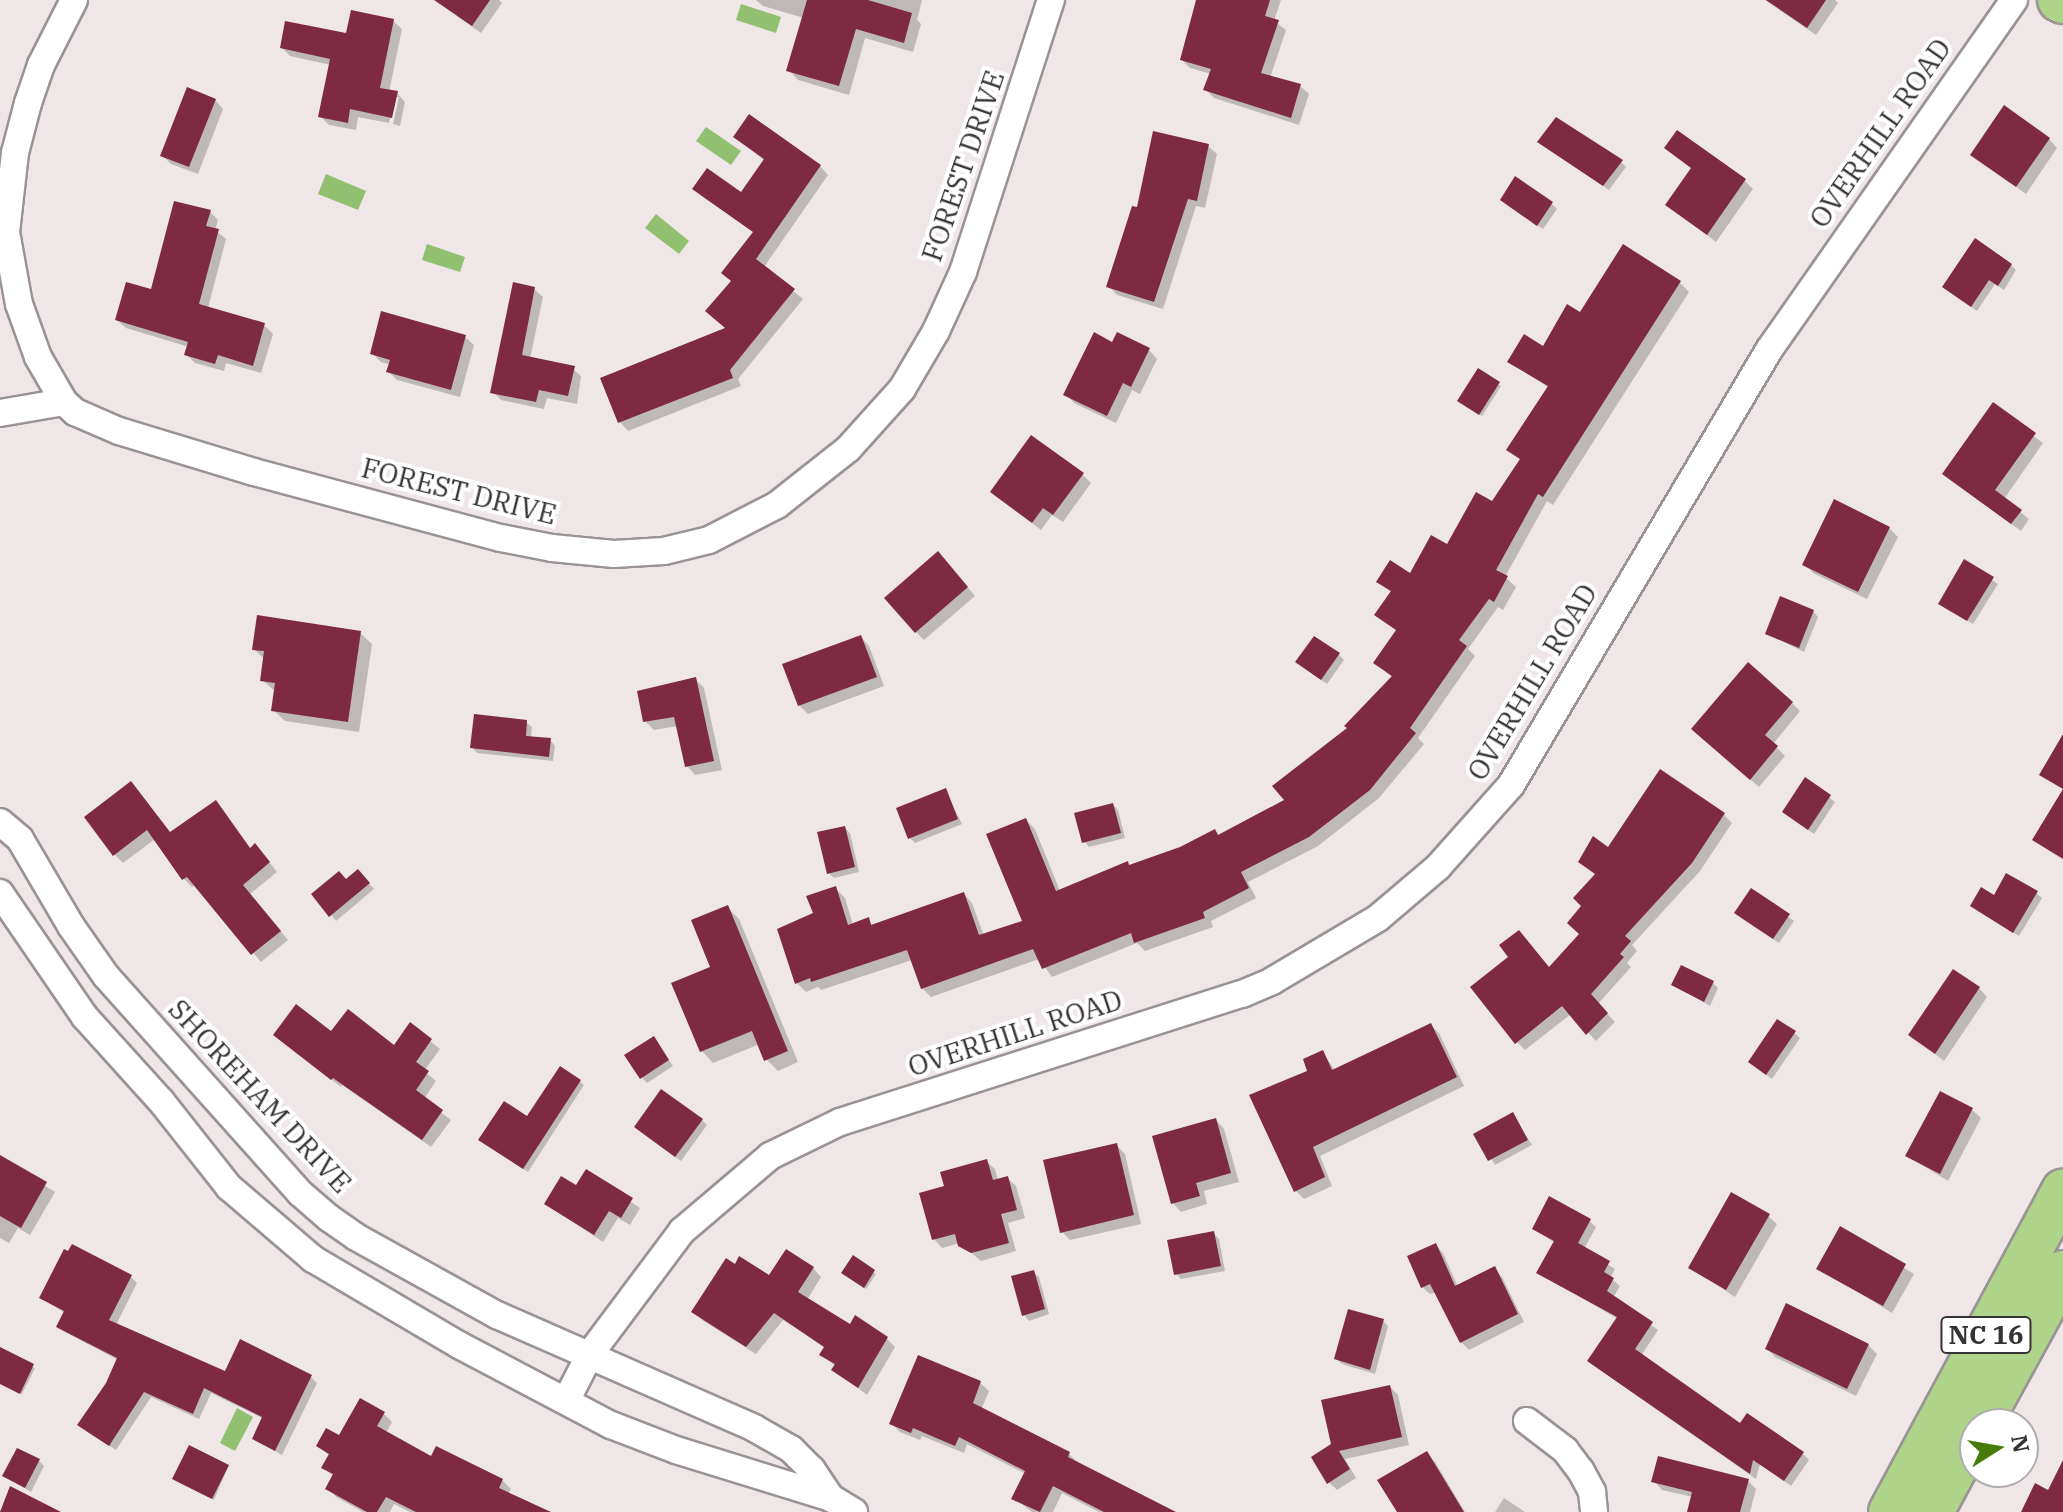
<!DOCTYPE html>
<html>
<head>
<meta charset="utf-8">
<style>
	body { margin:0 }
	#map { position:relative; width:2063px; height:1512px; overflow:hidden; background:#efe6e8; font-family:"IBM Plex Serif",serif }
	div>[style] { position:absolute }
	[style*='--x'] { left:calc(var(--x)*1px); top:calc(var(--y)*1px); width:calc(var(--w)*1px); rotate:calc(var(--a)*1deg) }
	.water>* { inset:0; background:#92c071 }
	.shadow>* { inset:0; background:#0003 }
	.building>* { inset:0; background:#7e2a44 }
	.roads { filter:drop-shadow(2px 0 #9a9394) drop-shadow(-2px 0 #9a9394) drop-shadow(0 2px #9a9394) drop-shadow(0 -2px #9a9394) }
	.street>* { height:26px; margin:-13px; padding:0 13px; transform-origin:13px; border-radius:13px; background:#fff }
	.primary>* { height:42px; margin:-21px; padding:0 21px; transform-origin:21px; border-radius:21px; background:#add488 }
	span { translate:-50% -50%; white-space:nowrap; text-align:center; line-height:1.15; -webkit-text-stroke:8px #fff; paint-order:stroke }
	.shield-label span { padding:2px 6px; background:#fff; border:2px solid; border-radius:6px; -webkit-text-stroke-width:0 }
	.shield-label { font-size:26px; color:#363333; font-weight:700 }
	.street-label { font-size:28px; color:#363333 }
	.north { position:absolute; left:1959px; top:1408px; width:80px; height:80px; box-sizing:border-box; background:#fff; border:2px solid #afadad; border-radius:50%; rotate:79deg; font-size:22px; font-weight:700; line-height:32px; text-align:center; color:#363333 }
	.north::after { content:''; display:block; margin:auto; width:28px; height:36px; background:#477b0a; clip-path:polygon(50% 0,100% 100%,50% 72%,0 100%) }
</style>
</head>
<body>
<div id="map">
	<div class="water">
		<div style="clip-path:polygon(741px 4px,781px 17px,776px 33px,736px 20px)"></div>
		<div style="clip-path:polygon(706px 127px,741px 151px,731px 165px,696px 141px)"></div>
		<div style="clip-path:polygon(326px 174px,366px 191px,358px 210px,318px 194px)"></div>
		<div style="clip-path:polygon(656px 214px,689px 241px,679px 254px,645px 228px)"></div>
		<div style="clip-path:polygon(427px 244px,465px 257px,460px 272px,422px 260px)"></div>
		<div style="clip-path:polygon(237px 1408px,253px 1417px,235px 1451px,220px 1443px)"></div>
	</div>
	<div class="shadow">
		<div style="clip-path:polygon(443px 0,499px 0,502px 3px,481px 33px,458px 17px)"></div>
		<div style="clip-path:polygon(756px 0,922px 0,917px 20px,921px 24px,913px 52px,865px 38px,849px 95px,798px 80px,789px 70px,804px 18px,763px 6px)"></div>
		<div style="clip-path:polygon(1198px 0,1281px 0,1274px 21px,1286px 30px,1270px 78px,1300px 86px,1309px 94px,1299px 125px,1214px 98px,1205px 89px,1211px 74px,1190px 68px,1182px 60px)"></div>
		<div style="clip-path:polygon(1765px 0,1835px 0,1838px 3px,1816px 35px)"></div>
		<div style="clip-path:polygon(393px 21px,402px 29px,389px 92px,397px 93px,405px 102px,400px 126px,393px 124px,399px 97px,395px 97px,389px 123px,358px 117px,356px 130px,329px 125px,320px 116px,331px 65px,290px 56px,282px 48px,348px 36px)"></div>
		<div style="clip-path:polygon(215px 100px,223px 109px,198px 174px,171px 164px,162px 155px)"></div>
		<div style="clip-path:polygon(735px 137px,820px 166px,828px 175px,764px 267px,803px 299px,738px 379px,741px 386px,628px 431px,620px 422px,728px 330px,733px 282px,755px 233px,703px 197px,741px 194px,765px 161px)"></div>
		<div style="clip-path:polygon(2049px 139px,2057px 148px,2026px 194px,1972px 155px)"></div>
		<div style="clip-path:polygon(1539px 142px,1621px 162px,1626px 167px,1609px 190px)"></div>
		<div style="clip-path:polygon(1208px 146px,1217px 154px,1205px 208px,1196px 206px,1163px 309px,1117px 295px,1109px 286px,1138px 210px)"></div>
		<div style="clip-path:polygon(1667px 148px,1745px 181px,1753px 189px,1716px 242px,1668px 205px,1693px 169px)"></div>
		<div style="clip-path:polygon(1552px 204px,1557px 209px,1543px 229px,1507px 205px)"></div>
		<div style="clip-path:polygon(210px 212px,218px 220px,215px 230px,226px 239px,208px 308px,264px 325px,273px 334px,261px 373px,226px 363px,224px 371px,195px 363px,186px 354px,189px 347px,126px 328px,117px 320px,152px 292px)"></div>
		<div style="clip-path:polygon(2011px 265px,2016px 270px,2004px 290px,1995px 284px,1977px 311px,1950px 292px)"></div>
		<div style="clip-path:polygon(1680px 283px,1689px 292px,1553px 505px,1547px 501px,1505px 577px,1516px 587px,1503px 610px,1498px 607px,1468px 649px,1475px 656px,1418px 738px,1424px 744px,1379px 798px,1318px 846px,1248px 882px,1256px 898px,1211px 921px,1213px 927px,1145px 951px,1137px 943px,1052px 977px,1039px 959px,931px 997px,922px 988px,912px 960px,821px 990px,818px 987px,806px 992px,797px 983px,815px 914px,836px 889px,845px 898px,853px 925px,868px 920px,874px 926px,964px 894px,972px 903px,984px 936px,1024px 922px,1026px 820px,1035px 829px,1060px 891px,1219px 836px,1287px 801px,1393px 678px,1375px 663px,1398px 631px,1377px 615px,1392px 593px,1378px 582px,1411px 576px,1448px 547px,1492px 504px,1522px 461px,1509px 450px,1549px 388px,1510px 361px,1543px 349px,1580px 314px)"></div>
		<div style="clip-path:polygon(534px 289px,543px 297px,530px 359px,572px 368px,581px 376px,577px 404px,547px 398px,544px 409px,501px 400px,493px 392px)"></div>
		<div style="clip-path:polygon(465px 337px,474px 345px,460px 397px,397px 380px,389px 372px,391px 365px,381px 362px,372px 353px)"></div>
		<div style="clip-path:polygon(1113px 344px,1149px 350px,1157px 359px,1140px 394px,1132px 390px,1116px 423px,1074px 403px,1066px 394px)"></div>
		<div style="clip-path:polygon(1478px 371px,1501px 386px,1482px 416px,1461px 402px)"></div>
		<div style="clip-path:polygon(1993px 405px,2043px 443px,2004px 499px,2029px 519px,2021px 531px,1944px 474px)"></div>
		<div style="clip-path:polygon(1083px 475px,1091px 483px,1063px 522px,1052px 515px,1041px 530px,992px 492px)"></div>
		<div style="clip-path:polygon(1889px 528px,1898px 537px,1867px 599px,1813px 573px,1804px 564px)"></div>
		<div style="clip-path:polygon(946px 562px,975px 596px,924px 640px,916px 632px)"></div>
		<div style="clip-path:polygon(1965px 562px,1998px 584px,1973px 624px,1940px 603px)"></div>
		<div style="clip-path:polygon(1813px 611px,1818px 617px,1804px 652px,1767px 634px)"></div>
		<div style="clip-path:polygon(360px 633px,372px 644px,359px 732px,285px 721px,273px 710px,276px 692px,262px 680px,265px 660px,254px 649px)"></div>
		<div style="clip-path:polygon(861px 637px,869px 646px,884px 686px,808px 714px,799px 705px)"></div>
		<div style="clip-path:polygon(1338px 654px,1344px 660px,1327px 684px,1303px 667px)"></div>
		<div style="clip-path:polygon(696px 680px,704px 688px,722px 770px,695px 775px,687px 766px,678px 726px,654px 730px,645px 721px)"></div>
		<div style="clip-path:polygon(1792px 703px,1800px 711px,1773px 744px,1785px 756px,1759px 787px,1702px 737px)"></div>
		<div style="clip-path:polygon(526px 722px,532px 727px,531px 738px,550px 740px,555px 746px,553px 761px,477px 753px,472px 747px)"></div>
		<div style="clip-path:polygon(1806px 780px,1835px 802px,1814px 834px,1784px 812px)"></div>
		<div style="clip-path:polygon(131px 784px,171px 834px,216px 802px,251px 849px,263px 854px,277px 872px,250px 894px,288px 940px,261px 962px,196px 884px,192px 887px,184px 879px,155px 839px,123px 863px,115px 855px)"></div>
		<div style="clip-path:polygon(945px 790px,962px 824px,915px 843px,910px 838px)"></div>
		<div style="clip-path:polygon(1113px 805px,1118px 810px,1125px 838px,1089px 847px,1084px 841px)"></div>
		<div style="clip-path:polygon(1724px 815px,1732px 823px,1700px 871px,1632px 945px,1637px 951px,1627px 963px,1631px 967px,1598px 1004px,1615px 1022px,1596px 1041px,1571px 1014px,1525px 1050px,1517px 1042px,1550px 969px,1582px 935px,1584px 907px,1596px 875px,1580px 862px)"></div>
		<div style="clip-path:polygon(845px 828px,850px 833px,859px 872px,834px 878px,829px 873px)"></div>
		<div style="clip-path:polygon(363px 877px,374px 889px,336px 921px,331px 915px,346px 881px)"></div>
		<div style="clip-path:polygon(1751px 890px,1794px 921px,1779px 943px,1741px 918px)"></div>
		<div style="clip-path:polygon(2036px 893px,2042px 898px,2019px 936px,1978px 911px,1995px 898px)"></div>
		<div style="clip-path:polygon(727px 907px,739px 919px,798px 1062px,778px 1071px,766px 1059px,760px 1044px,713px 1063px,702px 1051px,713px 968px)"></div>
		<div style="clip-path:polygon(1713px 983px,1718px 988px,1710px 1006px,1674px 985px)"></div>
		<div style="clip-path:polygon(1979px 988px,1987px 997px,1944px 1061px,1911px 1035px)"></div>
		<div style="clip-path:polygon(410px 1025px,440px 1049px,424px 1071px,436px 1081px,424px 1099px,451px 1120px,431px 1147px,342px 1085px,341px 1087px,275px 1035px,332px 1034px,394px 1048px)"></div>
		<div style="clip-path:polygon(1430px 1025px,1439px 1033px,1464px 1086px,1320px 1156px,1332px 1186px,1304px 1199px,1296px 1191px,1309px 1072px,1322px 1052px,1335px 1070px)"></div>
		<div style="clip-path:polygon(1794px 1033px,1800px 1038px,1772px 1079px,1756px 1067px)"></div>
		<div style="clip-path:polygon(654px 1038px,673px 1066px,647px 1083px,642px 1078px)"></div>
		<div style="clip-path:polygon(579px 1081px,584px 1085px,528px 1172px,485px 1144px,528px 1119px)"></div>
		<div style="clip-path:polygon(1972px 1110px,1981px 1118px,1948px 1181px,1907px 1156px)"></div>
		<div style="clip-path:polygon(1513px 1114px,1532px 1145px,1495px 1165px,1476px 1134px)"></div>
		<div style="clip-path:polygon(702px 1120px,707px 1125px,681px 1161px,641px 1132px)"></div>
		<div style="clip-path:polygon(1216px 1120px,1224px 1129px,1239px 1182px,1204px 1191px,1207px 1204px,1181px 1212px,1173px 1203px)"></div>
		<div style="clip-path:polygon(1116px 1145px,1125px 1154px,1141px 1224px,1070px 1240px,1062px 1232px)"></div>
		<div style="clip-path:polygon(0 1158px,55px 1192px,30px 1235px,18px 1228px,9px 1243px,0 1238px)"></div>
		<div style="clip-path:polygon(986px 1161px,995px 1169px,998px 1180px,1007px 1178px,1016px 1186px,1025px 1218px,1008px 1223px,1016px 1251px,981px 1261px,960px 1243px,942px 1248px,934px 1239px)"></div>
		<div style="clip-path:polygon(587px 1172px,640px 1208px,630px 1225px,618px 1218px,603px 1242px,546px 1204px,577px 1188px)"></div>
		<div style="clip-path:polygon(1768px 1216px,1777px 1224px,1735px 1297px,1690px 1267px)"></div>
		<div style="clip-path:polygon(1589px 1221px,1596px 1227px,1584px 1249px,1615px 1269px,1610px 1278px,1620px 1286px,1613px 1298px,1658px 1330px,1641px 1356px,1741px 1426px,1802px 1453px,1809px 1460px,1791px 1486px,1760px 1464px,1756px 1479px,1596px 1367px,1618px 1319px,1539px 1273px,1555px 1243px,1534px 1229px)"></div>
		<div style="clip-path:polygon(1840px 1229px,1914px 1274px,1892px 1313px,1819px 1268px)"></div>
		<div style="clip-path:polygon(1213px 1233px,1219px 1239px,1225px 1271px,1181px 1279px,1176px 1274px)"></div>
		<div style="clip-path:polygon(1436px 1245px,1443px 1253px,1458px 1287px,1494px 1269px,1502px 1277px,1524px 1322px,1469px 1350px,1461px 1342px,1437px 1292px,1430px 1294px,1422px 1287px)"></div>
		<div style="clip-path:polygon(853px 1258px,876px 1274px,866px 1289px,845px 1274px)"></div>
		<div style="clip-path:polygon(735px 1266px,770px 1278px,813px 1268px,821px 1277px,807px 1300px,850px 1326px,887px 1339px,895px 1347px,867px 1395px,834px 1369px,836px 1367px,821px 1354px,826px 1348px,783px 1320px,756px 1354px,702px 1320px,694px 1312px)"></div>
		<div style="clip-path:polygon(1033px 1272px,1039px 1277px,1049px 1314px,1029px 1321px,1024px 1315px,1013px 1278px)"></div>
		<div style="clip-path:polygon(131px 1277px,137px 1283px,116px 1325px,226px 1374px,311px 1377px,317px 1383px,282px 1455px,254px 1439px,264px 1419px,211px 1393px,199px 1419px,151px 1397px,116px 1450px,86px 1431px,118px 1360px,65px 1332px,59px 1326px,65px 1313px,41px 1298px)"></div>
		<div style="clip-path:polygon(1383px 1321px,1388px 1326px,1375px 1374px,1342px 1364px,1336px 1359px)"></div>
		<div style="clip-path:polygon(1868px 1345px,1877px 1354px,1856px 1396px,1775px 1357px,1767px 1348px)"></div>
		<div style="clip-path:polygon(0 1352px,35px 1368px,22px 1394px,0 1383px)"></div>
		<div style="clip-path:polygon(919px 1357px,980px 1383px,989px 1391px,981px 1410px,1069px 1454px,1077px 1462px,1169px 1512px,1099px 1512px,1062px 1493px,1053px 1512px,1032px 1512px,1014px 1498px,1026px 1474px,967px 1444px,964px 1453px,922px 1436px,920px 1440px,900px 1432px,892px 1424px)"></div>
		<div style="clip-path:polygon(1390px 1387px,1398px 1395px,1409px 1445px,1345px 1459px,1356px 1478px,1337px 1490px,1329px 1482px,1334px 1445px)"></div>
		<div style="clip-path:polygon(384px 1414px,392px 1422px,386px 1433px,432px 1459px,502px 1480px,511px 1489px,508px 1494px,547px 1512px,410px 1512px,394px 1504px,390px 1512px,363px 1512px,336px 1497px,328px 1488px,334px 1477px,323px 1467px,330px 1456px,318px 1446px)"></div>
		<div style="clip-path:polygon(1426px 1453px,1435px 1462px,1465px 1512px,1399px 1512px)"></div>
		<div style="clip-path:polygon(39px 1461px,44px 1466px,31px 1492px,5px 1476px)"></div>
		<div style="clip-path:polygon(228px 1467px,214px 1500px,176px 1481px)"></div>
		<div style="clip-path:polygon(1654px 1481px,1748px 1481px,1756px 1489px,1750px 1512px,1689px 1512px,1693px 1497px,1662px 1490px)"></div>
		<div style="clip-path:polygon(1504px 1498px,1525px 1512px,1495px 1512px)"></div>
	</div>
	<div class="building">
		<div style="clip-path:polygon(434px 0,490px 0,472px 26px)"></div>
		<div style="clip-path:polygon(807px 0,868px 0,912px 13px,904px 43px,856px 29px,839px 86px,786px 71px)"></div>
		<div style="clip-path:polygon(1196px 0,1270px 0,1265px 16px,1279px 20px,1261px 73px,1301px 84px,1291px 118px,1203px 90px,1211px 69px,1180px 60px)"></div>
		<div style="clip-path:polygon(1766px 0,1826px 0,1807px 28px)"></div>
		<div style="clip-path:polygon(351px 10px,394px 19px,380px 88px,398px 91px,392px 118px,350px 109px,348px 123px,318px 117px,330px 59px,280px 48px,285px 21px,346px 33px)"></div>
		<div style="clip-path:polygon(187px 87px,216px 99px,189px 167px,160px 156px)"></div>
		<div style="clip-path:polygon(2004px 105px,2050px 138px,2016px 187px,1970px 155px)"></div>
		<div style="clip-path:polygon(749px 114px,821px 165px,756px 259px,795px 289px,730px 370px,733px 378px,618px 423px,600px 378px,725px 328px,705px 311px,731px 281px,721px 273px,753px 232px,692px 189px,707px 168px,741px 192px,764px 159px,733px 137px)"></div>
		<div style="clip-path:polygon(1556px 117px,1623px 160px,1603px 186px,1537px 142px)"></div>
		<div style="clip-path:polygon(1677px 130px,1746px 179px,1707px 235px,1665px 205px,1691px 168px,1664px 148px)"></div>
		<div style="clip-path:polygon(1153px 131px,1209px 144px,1197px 201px,1188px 199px,1154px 302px,1106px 287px,1132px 206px,1137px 207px)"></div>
		<div style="clip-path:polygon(1515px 176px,1553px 202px,1537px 226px,1500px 200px)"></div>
		<div style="clip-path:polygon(174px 201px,211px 210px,206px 226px,219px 229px,199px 304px,265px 323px,253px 366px,218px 355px,215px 364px,184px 355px,188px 342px,115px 320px,126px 282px,151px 289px)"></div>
		<div style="clip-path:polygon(1975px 238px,2012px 264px,1998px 286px,1989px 280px,1971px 307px,1942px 287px)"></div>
		<div style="clip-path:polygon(1623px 244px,1681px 281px,1543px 497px,1538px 494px,1496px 570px,1508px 576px,1494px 602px,1489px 599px,1459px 640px,1467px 646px,1410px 728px,1416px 733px,1370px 790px,1309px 837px,1241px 872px,1249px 888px,1203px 912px,1205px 918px,1134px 943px,1131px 933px,1042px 969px,1033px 949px,921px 989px,907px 950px,811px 982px,810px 978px,795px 984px,777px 929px,813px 913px,806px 896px,836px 886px,848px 925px,869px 917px,871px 925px,964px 892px,979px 935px,1022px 921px,986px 834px,1026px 818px,1056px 891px,1128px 861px,1129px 865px,1180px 847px,1215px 829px,1218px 835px,1284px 800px,1272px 786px,1347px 728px,1344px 726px,1392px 676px,1373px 663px,1396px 630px,1374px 615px,1391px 591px,1376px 582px,1390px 560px,1410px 573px,1431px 535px,1447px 544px,1476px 492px,1492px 501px,1520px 459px,1506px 450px,1548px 386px,1507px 362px,1524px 334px,1543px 346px,1567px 304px,1580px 312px)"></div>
		<div style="clip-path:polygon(513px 282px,535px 287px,522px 355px,575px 366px,568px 396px,539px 390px,536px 402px,490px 393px)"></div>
		<div style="clip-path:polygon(381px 311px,466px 335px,451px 390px,386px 372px,390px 360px,370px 354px)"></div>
		<div style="clip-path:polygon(1094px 332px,1112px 342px,1117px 332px,1150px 348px,1131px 387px,1123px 383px,1107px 416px,1063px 395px)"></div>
		<div style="clip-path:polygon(1478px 368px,1500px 382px,1479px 415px,1457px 401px)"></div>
		<div style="clip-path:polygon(1993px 402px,2036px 433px,1995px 490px,2022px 510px,2011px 524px,1942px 474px)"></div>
		<div style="clip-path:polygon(1031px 435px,1084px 473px,1053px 515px,1043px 508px,1032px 523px,990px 492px)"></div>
		<div style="clip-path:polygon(1834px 499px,1890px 527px,1858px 592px,1802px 565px)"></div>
		<div style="clip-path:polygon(938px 551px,968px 587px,915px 633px,884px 598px)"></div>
		<div style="clip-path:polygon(1964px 559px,1994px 577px,1967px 621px,1938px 604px)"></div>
		<div style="clip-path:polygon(1780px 596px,1814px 610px,1799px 648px,1765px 634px)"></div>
		<div style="clip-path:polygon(257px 615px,361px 631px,348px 722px,271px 711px,275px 683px,260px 681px,264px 651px,252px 650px)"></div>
		<div style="clip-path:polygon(861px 635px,877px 677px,798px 706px,782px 664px)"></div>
		<div style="clip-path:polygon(1314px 636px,1340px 653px,1321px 680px,1295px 662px)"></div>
		<div style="clip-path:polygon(1748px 662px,1793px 702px,1765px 735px,1778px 746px,1750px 780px,1691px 729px)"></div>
		<div style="clip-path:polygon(696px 677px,714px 761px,685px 767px,674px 717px,643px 722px,637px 691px)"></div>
		<div style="clip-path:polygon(474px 714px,527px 720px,526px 736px,551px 738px,549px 757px,470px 748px)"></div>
		<div style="clip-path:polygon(2063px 734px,2063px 859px,2032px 840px,2063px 789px,2039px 775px)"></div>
		<div style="clip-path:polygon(1660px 769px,1725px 813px,1692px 863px,1625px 936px,1631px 941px,1620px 954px,1624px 957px,1591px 994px,1608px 1013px,1586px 1035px,1562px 1006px,1515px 1044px,1470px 987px,1508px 957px,1499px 945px,1519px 930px,1549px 967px,1579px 934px,1567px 923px,1581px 906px,1573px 898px,1595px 874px,1578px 862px,1593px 836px,1608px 847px)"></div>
		<div style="clip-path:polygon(1805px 777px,1831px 795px,1808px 830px,1782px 812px)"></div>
		<div style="clip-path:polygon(131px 781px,170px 832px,216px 800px,250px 848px,255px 843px,270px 862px,243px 885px,281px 931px,251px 955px,187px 877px,182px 880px,147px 830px,113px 856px,84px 817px)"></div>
		<div style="clip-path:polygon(946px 788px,958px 819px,908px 839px,896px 808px)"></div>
		<div style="clip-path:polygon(1113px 803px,1121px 833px,1082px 843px,1074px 813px)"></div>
		<div style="clip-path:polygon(845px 826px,855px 867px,827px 874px,817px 832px)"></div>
		<div style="clip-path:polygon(358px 869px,370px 883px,329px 917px,311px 894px,339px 871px,346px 879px)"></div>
		<div style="clip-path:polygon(2006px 873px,2038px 891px,2013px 933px,1970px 906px,1981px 887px,1994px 895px)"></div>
		<div style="clip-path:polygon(1751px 888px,1790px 914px,1773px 939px,1734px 913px)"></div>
		<div style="clip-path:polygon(728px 905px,788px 1051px,764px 1061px,752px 1031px,700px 1052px,671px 983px,710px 967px,691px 920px)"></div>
		<div style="clip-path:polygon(1681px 965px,1714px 981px,1704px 1002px,1671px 985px)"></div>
		<div style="clip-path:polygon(1953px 969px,1980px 987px,1935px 1054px,1908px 1035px)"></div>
		<div style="clip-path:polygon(296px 1004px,331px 1031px,348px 1009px,394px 1045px,410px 1022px,432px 1039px,416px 1062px,429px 1071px,416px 1090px,443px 1110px,422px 1140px,333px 1078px,331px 1080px,273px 1035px)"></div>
		<div style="clip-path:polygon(1777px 1019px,1796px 1031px,1766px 1075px,1748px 1062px)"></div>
		<div style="clip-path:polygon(1431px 1023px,1457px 1077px,1313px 1147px,1325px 1177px,1294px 1192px,1249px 1095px,1307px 1071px,1303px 1059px,1323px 1050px,1332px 1070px)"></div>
		<div style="clip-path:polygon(654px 1036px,669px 1060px,640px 1079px,624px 1055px)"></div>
		<div style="clip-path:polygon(560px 1066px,581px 1080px,523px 1169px,478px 1140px,504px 1101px,527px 1116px)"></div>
		<div style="clip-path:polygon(661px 1089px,703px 1119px,675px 1157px,634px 1127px)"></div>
		<div style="clip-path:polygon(1940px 1091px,1973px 1108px,1940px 1174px,1905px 1156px)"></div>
		<div style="clip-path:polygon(1513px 1112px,1528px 1140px,1488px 1161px,1473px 1134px)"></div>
		<div style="clip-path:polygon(1216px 1118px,1231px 1173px,1196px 1183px,1200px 1196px,1171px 1204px,1152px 1136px)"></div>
		<div style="clip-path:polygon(1117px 1143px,1134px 1215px,1060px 1233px,1043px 1160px)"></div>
		<div style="clip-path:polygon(0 1155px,47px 1182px,21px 1228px,0 1216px)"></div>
		<div style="clip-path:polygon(987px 1159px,993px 1180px,1008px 1176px,1017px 1210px,1001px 1214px,1009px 1243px,971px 1253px,958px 1246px,955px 1234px,932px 1240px,919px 1193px,944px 1186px,940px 1172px)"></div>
		<div style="clip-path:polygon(586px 1169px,633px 1198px,621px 1218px,609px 1211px,594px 1235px,544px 1204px,561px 1176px,576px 1185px)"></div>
		<div style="clip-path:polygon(1731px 1192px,1770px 1214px,1726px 1290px,1688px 1268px)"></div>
		<div style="clip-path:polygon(1549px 1196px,1591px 1219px,1578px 1243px,1610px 1261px,1604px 1272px,1614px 1278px,1607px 1291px,1653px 1322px,1635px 1349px,1740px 1423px,1747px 1413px,1804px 1452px,1784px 1481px,1753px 1460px,1750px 1474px,1587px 1361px,1617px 1317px,1536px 1273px,1554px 1241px,1532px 1229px)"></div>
		<div style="clip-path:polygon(1840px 1226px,1906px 1264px,1883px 1306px,1816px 1269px)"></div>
		<div style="clip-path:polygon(1214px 1231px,1221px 1266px,1174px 1275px,1167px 1240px)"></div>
		<div style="clip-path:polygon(1436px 1243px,1455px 1286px,1495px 1266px,1518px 1314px,1460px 1343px,1430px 1284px,1421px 1288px,1407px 1256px)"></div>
		<div style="clip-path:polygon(72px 1244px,132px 1275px,109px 1320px,225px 1371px,240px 1339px,312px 1375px,275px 1451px,252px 1439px,262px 1417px,204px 1388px,193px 1414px,144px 1392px,109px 1446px,77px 1425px,106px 1383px,117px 1358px,56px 1327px,64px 1311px,39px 1298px,64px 1249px,68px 1251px)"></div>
		<div style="clip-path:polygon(786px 1249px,814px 1267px,798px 1292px,850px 1324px,855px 1315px,888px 1337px,858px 1388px,831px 1370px,835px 1364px,819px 1355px,824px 1347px,774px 1313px,746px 1347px,691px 1312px,726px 1258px,735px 1264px,739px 1256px,769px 1275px)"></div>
		<div style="clip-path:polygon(853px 1255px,875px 1270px,864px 1288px,841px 1273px)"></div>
		<div style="clip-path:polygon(1034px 1270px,1045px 1309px,1022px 1316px,1011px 1276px)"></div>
		<div style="clip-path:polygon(1786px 1303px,1869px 1344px,1847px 1389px,1765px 1349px)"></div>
		<div style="clip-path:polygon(1348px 1309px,1384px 1319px,1370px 1370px,1334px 1359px)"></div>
		<div style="clip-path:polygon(0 1347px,34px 1364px,20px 1394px,0 1384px)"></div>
		<div style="clip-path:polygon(918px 1355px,981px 1381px,973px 1403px,1070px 1452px,1068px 1457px,1176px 1512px,1104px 1512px,1053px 1486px,1040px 1512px,1011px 1499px,1025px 1471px,959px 1437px,955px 1446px,913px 1428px,911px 1433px,889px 1424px)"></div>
		<div style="clip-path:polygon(1390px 1385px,1402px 1437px,1339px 1451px,1350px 1469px,1327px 1484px,1311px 1457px,1331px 1444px,1321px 1400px)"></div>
		<div style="clip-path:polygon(360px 1398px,385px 1412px,377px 1426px,431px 1456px,436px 1446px,503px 1479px,499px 1488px,551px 1512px,416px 1512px,386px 1497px,377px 1512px,367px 1512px,325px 1489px,333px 1474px,321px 1468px,329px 1454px,316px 1446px,326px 1428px,339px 1435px)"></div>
		<div style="clip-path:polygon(189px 1445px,229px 1465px,212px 1499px,172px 1479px)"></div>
		<div style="clip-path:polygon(17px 1448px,40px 1459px,25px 1488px,2px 1476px)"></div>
		<div style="clip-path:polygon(1427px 1451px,1464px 1512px,1397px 1512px,1377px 1480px)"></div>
		<div style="clip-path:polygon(1658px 1456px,1749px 1479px,1740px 1512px,1687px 1512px,1692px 1492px,1651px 1482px)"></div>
		<div style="clip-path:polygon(2063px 1460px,2063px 1512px,2021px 1512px,2035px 1483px,2048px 1490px)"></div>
		<div style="clip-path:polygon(10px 1486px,61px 1512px,0 1512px)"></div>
	</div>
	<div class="roads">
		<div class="street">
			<div style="--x:74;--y:0;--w:73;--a:116.9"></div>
			<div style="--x:41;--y:65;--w:40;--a:108.9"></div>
			<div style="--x:28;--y:103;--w:52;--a:104.6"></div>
			<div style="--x:15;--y:153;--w:80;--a:96.5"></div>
			<div style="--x:6;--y:232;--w:73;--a:79.8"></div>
			<div style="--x:19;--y:304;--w:56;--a:70.3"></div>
			<div style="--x:38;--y:357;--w:52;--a:60"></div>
			<div style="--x:64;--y:402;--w:15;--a:42"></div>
			<div style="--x:75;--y:412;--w:48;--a:23.4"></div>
			<div style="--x:119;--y:431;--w:141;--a:16.9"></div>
			<div style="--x:254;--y:472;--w:256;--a:15"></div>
			<div style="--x:501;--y:538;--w:52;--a:11.1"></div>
			<div style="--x:552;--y:548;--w:62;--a:5.5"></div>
			<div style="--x:614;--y:554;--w:50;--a:-3.4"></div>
			<div style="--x:664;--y:551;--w:46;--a:-13.7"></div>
			<div style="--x:709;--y:540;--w:76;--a:-27.2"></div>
			<div style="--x:777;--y:505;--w:90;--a:-38.3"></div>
			<div style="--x:848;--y:449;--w:81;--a:-48"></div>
			<div style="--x:902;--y:389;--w:67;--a:-59.6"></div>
			<div style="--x:936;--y:331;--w:65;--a:-65.4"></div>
			<div style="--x:963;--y:272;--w:286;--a:-72.1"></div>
			<div style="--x:0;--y:413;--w:65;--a:-9.8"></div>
			<div style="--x:0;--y:822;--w:26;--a:40"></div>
			<div style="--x:20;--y:839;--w:101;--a:59.6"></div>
			<div style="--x:71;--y:926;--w:61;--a:55"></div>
			<div style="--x:106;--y:976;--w:291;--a:48.2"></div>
			<div style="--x:300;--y:1193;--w:38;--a:41"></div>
			<div style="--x:329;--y:1218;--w:33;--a:35"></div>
			<div style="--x:356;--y:1237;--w:161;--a:29"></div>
			<div style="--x:497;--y:1315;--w:281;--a:23.7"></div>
			<div style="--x:754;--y:1428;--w:43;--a:29.6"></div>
			<div style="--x:791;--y:1449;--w:30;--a:45"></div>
			<div style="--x:812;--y:1470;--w:34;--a:56"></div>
			<div style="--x:0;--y:893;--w:150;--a:55.6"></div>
			<div style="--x:85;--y:1017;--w:113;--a:47.9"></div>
			<div style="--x:161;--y:1101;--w:110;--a:51.7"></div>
			<div style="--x:229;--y:1187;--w:111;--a:40.6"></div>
			<div style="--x:313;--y:1259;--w:169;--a:30.5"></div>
			<div style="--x:459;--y:1345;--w:172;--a:27.8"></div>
			<div style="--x:611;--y:1425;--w:70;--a:21"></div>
			<div style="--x:676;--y:1450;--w:162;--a:17.2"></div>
			<div style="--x:831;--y:1498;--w:27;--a:31"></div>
			<div style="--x:566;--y:1401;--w:53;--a:-62.9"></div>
			<div style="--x:590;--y:1354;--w:154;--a:-53.2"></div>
			<div style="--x:682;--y:1231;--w:116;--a:-40.4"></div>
			<div style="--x:770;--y:1156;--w:78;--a:-25.9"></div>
			<div style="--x:840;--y:1122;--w:422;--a:-17.7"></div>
			<div style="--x:1242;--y:994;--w:33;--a:-23"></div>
			<div style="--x:1272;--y:981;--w:123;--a:-30.7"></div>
			<div style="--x:1378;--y:918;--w:79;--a:-40.4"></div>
			<div style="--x:1438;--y:867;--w:110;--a:-48.3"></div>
			<div style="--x:1511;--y:785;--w:506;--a:-59.33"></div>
			<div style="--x:1769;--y:350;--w:427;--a:-55"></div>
			<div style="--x:1527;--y:1421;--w:48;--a:37.3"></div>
			<div style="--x:1565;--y:1450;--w:26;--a:53"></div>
			<div style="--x:1581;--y:1471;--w:24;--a:62"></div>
			<div style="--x:1592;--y:1492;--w:20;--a:84"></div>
		</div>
		<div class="primary">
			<div style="--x:2059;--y:0;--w:4;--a:27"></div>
			<div style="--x:1980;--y:1424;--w:173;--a:-61.4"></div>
			<div style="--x:1890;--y:1512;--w:365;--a:-61.7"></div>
			<div style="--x:1932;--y:1512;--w:91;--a:-61.7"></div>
		</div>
	</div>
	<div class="shield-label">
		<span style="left:1986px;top:1335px">NC 16</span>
	</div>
	<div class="street-label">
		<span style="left:1880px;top:133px;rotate:-55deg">OVERHILL ROAD</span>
		<span style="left:963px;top:166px;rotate:-71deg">FOREST DRIVE</span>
		<span style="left:459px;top:491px;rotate:14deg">FOREST DRIVE</span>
		<span style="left:1532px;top:682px;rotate:-59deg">OVERHILL ROAD</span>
		<span style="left:1015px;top:1033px;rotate:-18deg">OVERHILL ROAD</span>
		<span style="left:260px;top:1096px;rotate:47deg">SHOREHAM DRIVE</span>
	</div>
	<div class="north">N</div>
</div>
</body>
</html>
